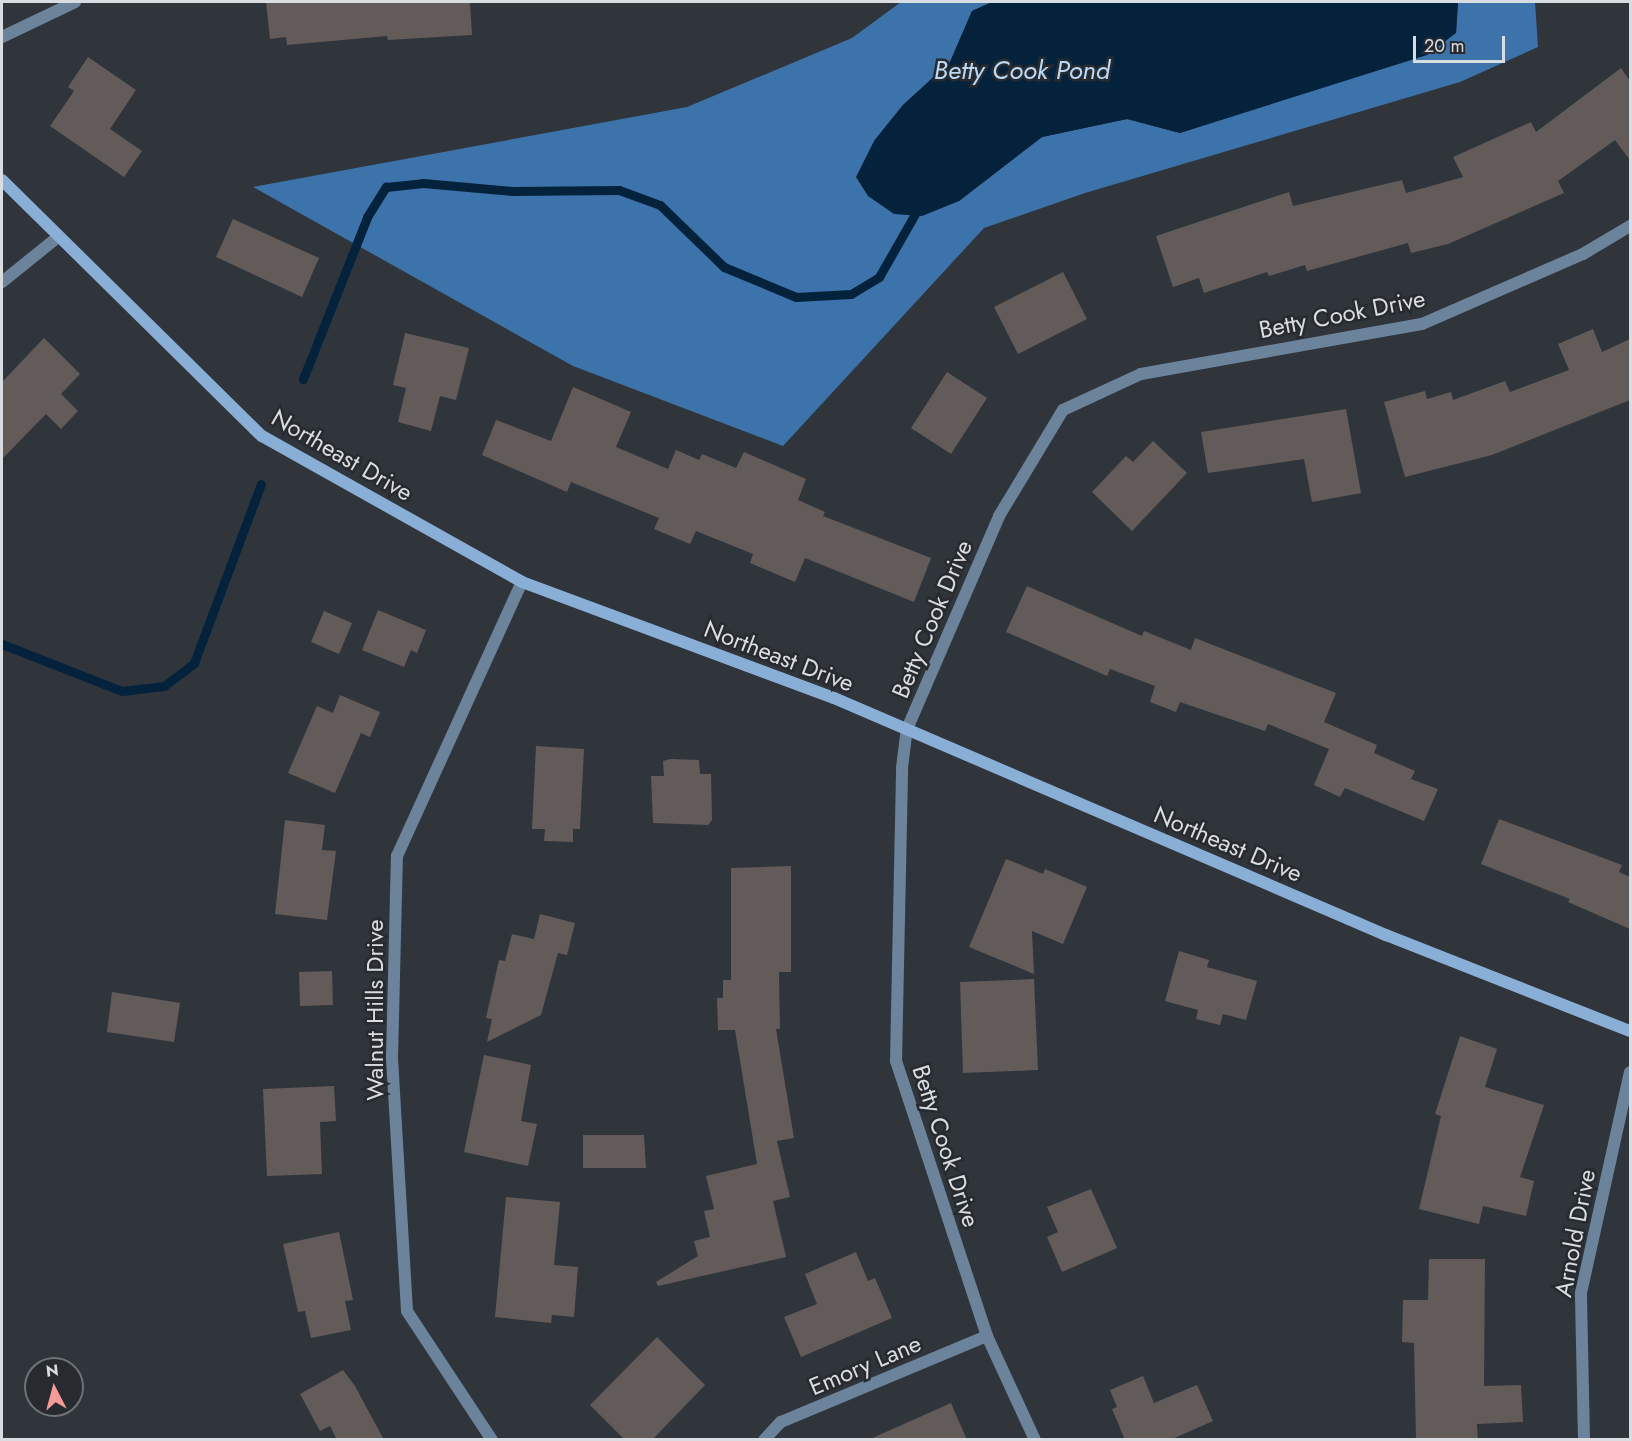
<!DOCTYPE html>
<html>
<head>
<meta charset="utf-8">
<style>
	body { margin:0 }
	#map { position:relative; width:1632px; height:1441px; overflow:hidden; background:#30353b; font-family:Jost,sans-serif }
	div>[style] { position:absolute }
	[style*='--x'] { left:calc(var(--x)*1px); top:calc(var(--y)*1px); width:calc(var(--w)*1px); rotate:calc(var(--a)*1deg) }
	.forest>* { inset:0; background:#3c73aa }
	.water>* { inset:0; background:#05223d }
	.stream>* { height:9px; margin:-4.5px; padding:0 4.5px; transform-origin:4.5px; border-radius:4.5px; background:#05223d }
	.building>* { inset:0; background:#635a5a }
	.street>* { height:12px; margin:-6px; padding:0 6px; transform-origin:6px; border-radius:6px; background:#6c839c }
	.secondary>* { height:12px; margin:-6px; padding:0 6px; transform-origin:6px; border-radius:6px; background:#89afd7 }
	span { translate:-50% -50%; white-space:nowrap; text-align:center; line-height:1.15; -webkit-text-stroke:5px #272b30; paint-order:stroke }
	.street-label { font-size:24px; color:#d9dce0 }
	.water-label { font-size:26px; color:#bbd8f7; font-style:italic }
	.frame { position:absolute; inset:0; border:3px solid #d9dce0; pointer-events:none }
	.north { position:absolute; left:24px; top:1357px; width:60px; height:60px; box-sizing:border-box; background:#272b30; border:2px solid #6e7276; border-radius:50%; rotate:354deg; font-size:16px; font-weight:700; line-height:24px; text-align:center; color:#d9dce0 }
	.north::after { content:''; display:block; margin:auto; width:21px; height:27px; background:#f59b97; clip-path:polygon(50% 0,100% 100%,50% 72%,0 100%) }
	.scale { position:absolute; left:1413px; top:36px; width:92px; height:27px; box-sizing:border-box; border:3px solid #d9dce0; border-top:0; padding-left:8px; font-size:18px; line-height:21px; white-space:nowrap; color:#d9dce0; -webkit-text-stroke:4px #272b30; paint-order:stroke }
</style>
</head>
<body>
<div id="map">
	<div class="forest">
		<div style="clip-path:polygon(901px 2px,992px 2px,972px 11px,950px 62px,903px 105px,874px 141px,959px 201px,1042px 137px,1127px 119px,1180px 133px,1300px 94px,1456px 33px,1458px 2px,1535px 2px,1538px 47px,1460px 82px,1085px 193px,984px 228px,783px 446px,573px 366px,253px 187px,687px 107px,852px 38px)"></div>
	</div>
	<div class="water">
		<div style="clip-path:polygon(992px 2px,1458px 2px,1456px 33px,1427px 55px,1180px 133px,1127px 119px,1042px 137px,959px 201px,922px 216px,894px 214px,868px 196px,856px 177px,874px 141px,903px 105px,950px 62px,972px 11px)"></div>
	</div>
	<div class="stream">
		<div style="--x:303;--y:379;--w:174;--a:-68.4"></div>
		<div style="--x:367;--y:217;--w:36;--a:-58"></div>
		<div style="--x:386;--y:187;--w:37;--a:-6"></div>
		<div style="--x:423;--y:183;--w:89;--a:5.1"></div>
		<div style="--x:512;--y:191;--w:107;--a:-0.5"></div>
		<div style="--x:619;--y:190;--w:44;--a:20.1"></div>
		<div style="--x:660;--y:205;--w:89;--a:44.1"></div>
		<div style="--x:724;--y:267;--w:78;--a:22.6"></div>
		<div style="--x:796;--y:297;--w:55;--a:-3.1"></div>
		<div style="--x:851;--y:294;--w:33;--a:-31"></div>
		<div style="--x:879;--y:277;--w:81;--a:-60.3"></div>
		<div style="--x:2;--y:644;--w:129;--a:21.4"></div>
		<div style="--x:122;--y:691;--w:42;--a:-6.8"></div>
		<div style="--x:164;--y:686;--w:38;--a:-37"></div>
		<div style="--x:194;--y:663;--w:191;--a:-69.5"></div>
	</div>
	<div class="building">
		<div style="clip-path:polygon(266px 2px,470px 2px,472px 35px,388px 40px,387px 36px,287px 45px,286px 37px,270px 39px)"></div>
		<div style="clip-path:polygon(88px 57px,136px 90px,110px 129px,142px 151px,124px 177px,50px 126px,74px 91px,68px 87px)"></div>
		<div style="clip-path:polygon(1621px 68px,1630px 81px,1630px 160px,1615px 140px,1558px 181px,1564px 193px,1448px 244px,1411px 253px,1408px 243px,1307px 271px,1305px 265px,1269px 276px,1267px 272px,1204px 293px,1199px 278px,1173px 287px,1156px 236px,1289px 192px,1293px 206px,1402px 180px,1406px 193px,1463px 177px,1453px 157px,1531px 122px,1536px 132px)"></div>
		<div style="clip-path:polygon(233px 219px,319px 258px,302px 297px,216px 257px)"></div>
		<div style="clip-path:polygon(1063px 272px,1087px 319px,1018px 354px,994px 307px)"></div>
		<div style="clip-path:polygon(1593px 329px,1602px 352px,1630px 339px,1630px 400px,1492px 455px,1405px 477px,1384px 402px,1425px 391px,1427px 399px,1451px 392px,1453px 400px,1505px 381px,1510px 392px,1569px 370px,1558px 344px)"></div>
		<div style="clip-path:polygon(405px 333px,469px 348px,456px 400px,440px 396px,431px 431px,398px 422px,406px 388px,393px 385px)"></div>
		<div style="clip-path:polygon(44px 338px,80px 374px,61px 394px,78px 411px,61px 429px,46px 414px,2px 459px,2px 382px)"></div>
		<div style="clip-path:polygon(947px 372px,987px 398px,951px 454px,911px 428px)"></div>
		<div style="clip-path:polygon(573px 387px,631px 412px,616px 447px,668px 469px,676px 450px,699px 460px,702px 454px,736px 468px,744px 452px,806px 479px,798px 500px,825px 512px,823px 516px,931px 558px,914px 602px,805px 558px,795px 582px,750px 563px,753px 554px,696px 531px,690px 544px,654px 529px,659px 518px,571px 482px,567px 492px,482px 455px,496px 420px,551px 441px)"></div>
		<div style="clip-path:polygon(1346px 409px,1361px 493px,1312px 502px,1304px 459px,1208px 473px,1201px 432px)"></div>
		<div style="clip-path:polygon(1153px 441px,1187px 473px,1132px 531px,1092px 492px,1126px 456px,1133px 462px)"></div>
		<div style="clip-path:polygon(1027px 586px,1142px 636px,1144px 631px,1191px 650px,1195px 638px,1336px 693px,1324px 722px,1377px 745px,1374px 753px,1415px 771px,1411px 779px,1438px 789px,1424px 821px,1345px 788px,1340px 797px,1314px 785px,1329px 749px,1268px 724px,1265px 731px,1180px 702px,1176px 712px,1150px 702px,1155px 686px,1110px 669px,1107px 676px,1006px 632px)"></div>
		<div style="clip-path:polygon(378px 610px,426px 630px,417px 653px,411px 650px,404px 667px,362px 650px)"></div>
		<div style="clip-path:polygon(324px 611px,352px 623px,339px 654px,311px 642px)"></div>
		<div style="clip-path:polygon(340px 695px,380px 712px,370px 737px,361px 733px,335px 793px,288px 773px,317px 706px,333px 713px)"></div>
		<div style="clip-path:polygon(536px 746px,584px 749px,580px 829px,573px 829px,573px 842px,544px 841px,545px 829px,532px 829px)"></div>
		<div style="clip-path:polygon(670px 759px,699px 760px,700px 774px,711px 774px,712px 820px,708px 825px,653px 823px,651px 776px,664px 776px,663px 761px)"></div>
		<div style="clip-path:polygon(1499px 819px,1622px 865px,1619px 872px,1630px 877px,1630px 929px,1568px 902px,1570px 899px,1481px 864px)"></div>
		<div style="clip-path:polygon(285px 820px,325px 825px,322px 850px,336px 851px,327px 920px,275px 914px)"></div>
		<div style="clip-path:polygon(1006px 859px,1043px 874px,1045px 869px,1087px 887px,1063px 944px,1032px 931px,1034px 974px,969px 947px)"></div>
		<div style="clip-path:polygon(791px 866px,791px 972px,779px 972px,780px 1029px,776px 1029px,794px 1138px,777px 1141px,790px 1197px,773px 1201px,786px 1257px,658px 1286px,656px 1282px,698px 1256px,694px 1241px,710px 1237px,704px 1211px,714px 1209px,706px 1176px,757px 1164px,735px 1030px,718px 1030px,717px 998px,723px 998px,723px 980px,731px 980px,731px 868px)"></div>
		<div style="clip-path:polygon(540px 914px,575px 923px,567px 955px,558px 953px,541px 1015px,487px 1042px,492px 1019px,486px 1018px,499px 960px,505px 961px,512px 934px,534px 939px)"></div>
		<div style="clip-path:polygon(1179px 951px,1209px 960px,1207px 967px,1257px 981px,1246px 1020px,1223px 1014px,1220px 1025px,1196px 1019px,1198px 1010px,1165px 1001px)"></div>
		<div style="clip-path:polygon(332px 971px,333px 1005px,300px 1006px,299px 972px)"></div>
		<div style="clip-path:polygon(1034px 979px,1038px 1070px,963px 1073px,960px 982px)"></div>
		<div style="clip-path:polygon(112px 992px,180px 1003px,174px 1042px,107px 1032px)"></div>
		<div style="clip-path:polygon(1460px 1036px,1497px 1049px,1485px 1087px,1544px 1105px,1520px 1177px,1534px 1181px,1526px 1216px,1483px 1206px,1479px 1224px,1419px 1209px,1441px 1116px,1435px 1114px)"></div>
		<div style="clip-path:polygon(484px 1055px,531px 1065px,521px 1121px,537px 1124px,528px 1166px,464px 1152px)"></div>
		<div style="clip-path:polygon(334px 1086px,336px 1121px,320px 1122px,322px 1174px,267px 1176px,263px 1089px)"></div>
		<div style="clip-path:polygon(583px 1135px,644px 1135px,646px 1168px,583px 1168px)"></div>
		<div style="clip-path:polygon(1091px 1189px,1117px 1248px,1062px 1272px,1047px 1237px,1058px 1232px,1047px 1207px)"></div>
		<div style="clip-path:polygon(506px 1197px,560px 1202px,554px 1265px,578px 1267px,574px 1317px,552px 1315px,551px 1323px,495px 1317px)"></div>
		<div style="clip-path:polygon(339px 1232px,353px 1300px,345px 1301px,351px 1330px,311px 1338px,305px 1311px,298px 1312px,283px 1244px)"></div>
		<div style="clip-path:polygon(856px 1252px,868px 1281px,875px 1278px,892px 1318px,801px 1357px,784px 1317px,817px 1304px,805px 1274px)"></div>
		<div style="clip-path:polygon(1429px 1259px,1485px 1259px,1484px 1386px,1521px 1385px,1523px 1422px,1477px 1424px,1478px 1440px,1416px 1440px,1414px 1343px,1402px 1342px,1403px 1300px,1428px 1300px)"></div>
		<div style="clip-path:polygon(657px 1337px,705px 1385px,652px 1440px,625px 1440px,590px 1405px)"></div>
		<div style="clip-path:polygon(343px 1370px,355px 1386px,384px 1440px,337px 1440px,330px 1426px,320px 1431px,300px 1394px)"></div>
		<div style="clip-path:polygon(1143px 1376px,1154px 1403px,1197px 1385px,1213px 1421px,1170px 1440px,1125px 1440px,1112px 1409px,1117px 1407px,1110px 1390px)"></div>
		<div style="clip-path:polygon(951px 1403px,967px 1440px,868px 1440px)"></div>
	</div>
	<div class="street">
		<div style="--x:2;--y:37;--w:81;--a:-25.6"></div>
		<div style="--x:2;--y:282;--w:72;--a:-38.8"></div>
		<div style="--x:492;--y:1440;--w:154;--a:-123.4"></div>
		<div style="--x:407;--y:1311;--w:253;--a:-93.4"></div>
		<div style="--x:392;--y:1058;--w:202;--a:-88.6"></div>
		<div style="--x:397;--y:856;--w:301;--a:-65.5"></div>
		<div style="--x:764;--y:1440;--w:25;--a:-47"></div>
		<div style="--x:781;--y:1422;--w:223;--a:-22.7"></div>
		<div style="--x:1035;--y:1440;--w:115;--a:-114.8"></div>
		<div style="--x:987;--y:1336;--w:290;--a:-108.3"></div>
		<div style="--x:896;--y:1061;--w:293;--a:-88.8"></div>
		<div style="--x:902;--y:768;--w:39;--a:-83"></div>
		<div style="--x:907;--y:729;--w:232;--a:-66.6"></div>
		<div style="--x:999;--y:516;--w:124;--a:-58.9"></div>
		<div style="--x:1063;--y:410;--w:86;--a:-24.8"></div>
		<div style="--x:1141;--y:374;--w:285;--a:-10.1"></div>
		<div style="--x:1422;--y:324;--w:176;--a:-23.5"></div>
		<div style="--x:1583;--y:254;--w:55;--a:-30.8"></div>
		<div style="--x:1584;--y:1440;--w:147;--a:-91.2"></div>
		<div style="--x:1581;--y:1293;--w:226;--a:-77.5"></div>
	</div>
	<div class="secondary">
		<div style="--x:2;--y:180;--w:365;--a:44.6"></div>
		<div style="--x:262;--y:436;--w:298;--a:29.3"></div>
		<div style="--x:522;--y:582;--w:333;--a:20.4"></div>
		<div style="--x:834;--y:698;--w:601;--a:23.24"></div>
		<div style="--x:1386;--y:935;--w:262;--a:21.5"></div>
	</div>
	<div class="street-label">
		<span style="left:1342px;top:314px;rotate:-11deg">Betty Cook Drive</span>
		<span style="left:342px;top:455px;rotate:30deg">Northeast Drive</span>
		<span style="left:932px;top:619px;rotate:-67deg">Betty Cook Drive</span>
		<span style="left:779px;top:656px;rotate:21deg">Northeast Drive</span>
		<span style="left:1228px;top:844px;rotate:23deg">Northeast Drive</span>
		<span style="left:375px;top:1010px;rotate:-90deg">Walnut Hills Drive</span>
		<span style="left:946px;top:1146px;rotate:72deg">Betty Cook Drive</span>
		<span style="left:1575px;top:1233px;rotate:-79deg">Arnold Drive</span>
		<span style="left:865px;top:1365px;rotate:-23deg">Emory Lane</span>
	</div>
	<div class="water-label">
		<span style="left:1022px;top:71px">Betty Cook Pond</span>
	</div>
	<div class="frame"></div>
	<div class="north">N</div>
	<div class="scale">20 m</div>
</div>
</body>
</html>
